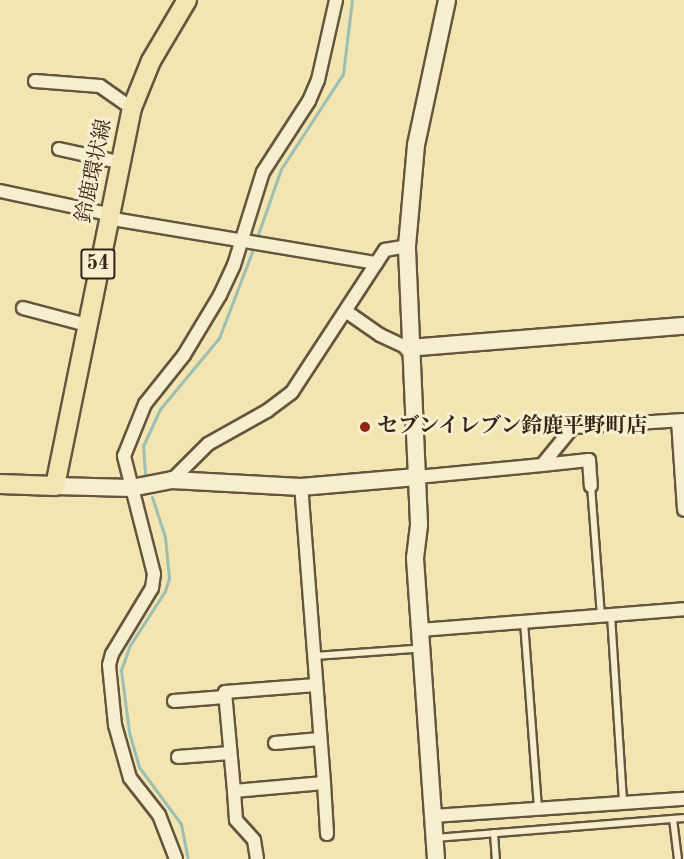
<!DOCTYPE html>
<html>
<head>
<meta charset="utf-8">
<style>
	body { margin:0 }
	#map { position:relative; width:684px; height:859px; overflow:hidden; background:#f2e5b2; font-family:"Old Standard TT","Noto Serif JP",serif }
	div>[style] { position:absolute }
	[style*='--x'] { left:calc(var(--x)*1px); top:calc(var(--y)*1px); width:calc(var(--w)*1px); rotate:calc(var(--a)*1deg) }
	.stream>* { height:3px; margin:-1.5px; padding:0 1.5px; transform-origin:1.5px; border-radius:1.5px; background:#9cbfb1 }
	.roads { filter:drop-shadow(2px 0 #63563f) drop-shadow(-2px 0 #63563f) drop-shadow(0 2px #63563f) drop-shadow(0 -2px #63563f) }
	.lane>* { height:6px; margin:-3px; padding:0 3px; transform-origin:3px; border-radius:3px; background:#f7eecd }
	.street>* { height:12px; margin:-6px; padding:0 6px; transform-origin:6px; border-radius:6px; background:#f7eecd }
	.secondary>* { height:16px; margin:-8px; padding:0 8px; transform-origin:8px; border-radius:8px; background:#f7eecd }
	.primary>* { height:18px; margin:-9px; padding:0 9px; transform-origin:9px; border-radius:9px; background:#f2e5b2 }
	.dots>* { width:16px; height:16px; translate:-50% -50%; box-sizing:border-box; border:3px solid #f7eecd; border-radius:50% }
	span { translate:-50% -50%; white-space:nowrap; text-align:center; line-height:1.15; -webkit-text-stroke:6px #f7eecd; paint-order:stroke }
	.shield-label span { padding:2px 4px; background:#f7eecd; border:2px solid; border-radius:4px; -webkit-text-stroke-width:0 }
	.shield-label { font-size:20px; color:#332619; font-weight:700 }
	.street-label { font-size:21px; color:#332619 }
	.poi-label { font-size:21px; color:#332619; font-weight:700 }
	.left { translate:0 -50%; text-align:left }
</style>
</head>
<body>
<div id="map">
	<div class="stream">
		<div style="--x:256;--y:240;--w:75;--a:-70.6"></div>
		<div style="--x:281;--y:169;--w:113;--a:-56.9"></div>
		<div style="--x:343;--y:74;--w:75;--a:-83.1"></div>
		<div style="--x:145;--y:473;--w:27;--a:-94"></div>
		<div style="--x:143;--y:446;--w:41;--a:-65.3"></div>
		<div style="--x:160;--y:409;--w:92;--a:-50.3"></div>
		<div style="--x:219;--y:338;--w:97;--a:-69"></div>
		<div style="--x:152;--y:497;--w:42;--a:72"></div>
		<div style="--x:165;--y:537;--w:41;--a:84.4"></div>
		<div style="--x:169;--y:578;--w:14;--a:107"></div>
		<div style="--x:165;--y:591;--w:64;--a:122.9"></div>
		<div style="--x:130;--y:645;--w:27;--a:110"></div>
		<div style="--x:121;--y:670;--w:63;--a:82.6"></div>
		<div style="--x:129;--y:732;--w:36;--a:74"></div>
		<div style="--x:139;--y:767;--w:71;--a:53.6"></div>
		<div style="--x:181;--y:824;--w:36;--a:79"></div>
	</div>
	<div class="roads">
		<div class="lane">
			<div style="--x:591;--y:486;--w:129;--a:85.6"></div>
			<div style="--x:611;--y:615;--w:188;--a:86.3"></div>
			<div style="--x:524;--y:622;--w:189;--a:85.7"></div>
			<div style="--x:314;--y:656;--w:100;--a:-4"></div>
			<div style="--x:673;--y:819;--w:40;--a:82.9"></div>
			<div style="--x:494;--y:833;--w:26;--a:86"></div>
			<div style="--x:435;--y:838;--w:250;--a:-4.6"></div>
		</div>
		<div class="street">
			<div style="--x:35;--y:81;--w:65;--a:4.4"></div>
			<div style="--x:100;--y:86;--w:39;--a:35"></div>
			<div style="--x:59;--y:149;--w:60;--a:12.4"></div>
			<div style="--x:0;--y:191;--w:110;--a:12"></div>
			<div style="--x:107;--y:218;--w:273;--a:9.5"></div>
			<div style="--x:23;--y:308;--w:66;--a:14.9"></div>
			<div style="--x:347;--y:312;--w:40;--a:34.9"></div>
			<div style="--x:380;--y:335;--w:31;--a:25"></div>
			<div style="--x:678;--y:421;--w:89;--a:86.1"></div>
			<div style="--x:542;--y:465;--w:47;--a:-6.1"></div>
			<div style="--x:589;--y:460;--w:26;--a:86"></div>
			<div style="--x:417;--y:477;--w:126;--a:-5.5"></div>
			<div style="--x:542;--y:465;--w:49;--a:-50.8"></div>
			<div style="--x:573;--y:427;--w:111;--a:-3.6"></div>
			<div style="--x:172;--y:480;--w:51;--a:-45"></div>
			<div style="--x:208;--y:444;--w:68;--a:-29.2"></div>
			<div style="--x:267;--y:411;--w:31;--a:-37"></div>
			<div style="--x:292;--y:392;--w:170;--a:-56.8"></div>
			<div style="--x:385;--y:250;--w:22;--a:-10"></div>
			<div style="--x:420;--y:630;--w:265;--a:-4.5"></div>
			<div style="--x:174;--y:701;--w:51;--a:-4.5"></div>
			<div style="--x:275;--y:743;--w:45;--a:-5.1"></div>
			<div style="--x:178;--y:757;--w:52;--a:-4.4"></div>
			<div style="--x:324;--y:783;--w:51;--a:86.6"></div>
			<div style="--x:234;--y:791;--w:99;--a:-95.2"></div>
			<div style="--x:225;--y:692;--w:91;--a:-4.4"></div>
			<div style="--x:433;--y:816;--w:252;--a:-3.9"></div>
			<div style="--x:176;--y:859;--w:47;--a:-111.1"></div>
			<div style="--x:159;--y:815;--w:47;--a:-128.1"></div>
			<div style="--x:130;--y:778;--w:55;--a:-105.8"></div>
			<div style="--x:115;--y:725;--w:60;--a:-95.7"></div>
			<div style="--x:109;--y:665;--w:11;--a:-75"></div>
			<div style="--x:112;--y:654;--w:77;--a:-58.8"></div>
			<div style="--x:152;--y:588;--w:14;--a:-82"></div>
			<div style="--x:154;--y:574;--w:122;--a:-104.3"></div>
			<div style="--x:124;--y:456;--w:56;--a:-68"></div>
			<div style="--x:145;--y:404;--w:63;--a:-51.5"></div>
			<div style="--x:184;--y:355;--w:70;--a:-59"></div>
			<div style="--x:220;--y:295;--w:33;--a:-65"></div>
			<div style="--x:234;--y:265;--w:97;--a:-72.7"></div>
			<div style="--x:263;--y:172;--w:85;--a:-57.1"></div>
			<div style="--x:309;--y:101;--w:23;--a:-67"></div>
			<div style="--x:318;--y:80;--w:82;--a:-77.3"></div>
			<div style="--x:257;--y:859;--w:19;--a:-99"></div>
			<div style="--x:254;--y:840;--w:27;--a:-132"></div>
			<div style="--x:236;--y:820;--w:29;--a:-94"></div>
			<div style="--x:234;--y:791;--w:90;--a:-5.1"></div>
			<div style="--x:324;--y:783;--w:297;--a:-94.4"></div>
		</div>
		<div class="secondary">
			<div style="--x:408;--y:348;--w:277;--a:-4.6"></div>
			<div style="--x:55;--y:486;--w:76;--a:1.5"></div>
			<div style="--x:131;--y:488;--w:42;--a:-11"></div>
			<div style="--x:172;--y:480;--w:129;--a:3.1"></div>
			<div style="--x:301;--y:487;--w:116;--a:-4.9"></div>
			<div style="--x:436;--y:859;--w:302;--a:-94"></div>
			<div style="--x:415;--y:558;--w:34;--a:-83"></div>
			<div style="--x:419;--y:524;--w:278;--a:-92.5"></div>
			<div style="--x:407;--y:246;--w:101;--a:-84.9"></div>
			<div style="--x:416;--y:145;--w:148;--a:-77.9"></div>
		</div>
		<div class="primary">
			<div style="--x:0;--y:484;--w:55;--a:2.1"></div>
			<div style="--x:55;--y:486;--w:386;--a:-78.5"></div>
			<div style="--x:132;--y:108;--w:51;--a:-68"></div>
			<div style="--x:151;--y:61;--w:71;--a:-59.5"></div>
		</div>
	</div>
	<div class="dots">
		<div style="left:365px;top:427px;background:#8f2418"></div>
	</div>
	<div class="shield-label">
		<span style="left:98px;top:264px">54</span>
	</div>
	<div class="street-label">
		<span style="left:95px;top:171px;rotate:-78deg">鈴鹿環状線</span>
	</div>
	<div class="poi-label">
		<span class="left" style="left:377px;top:427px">セブンイレブン鈴鹿平野町店</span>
	</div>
</div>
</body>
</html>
